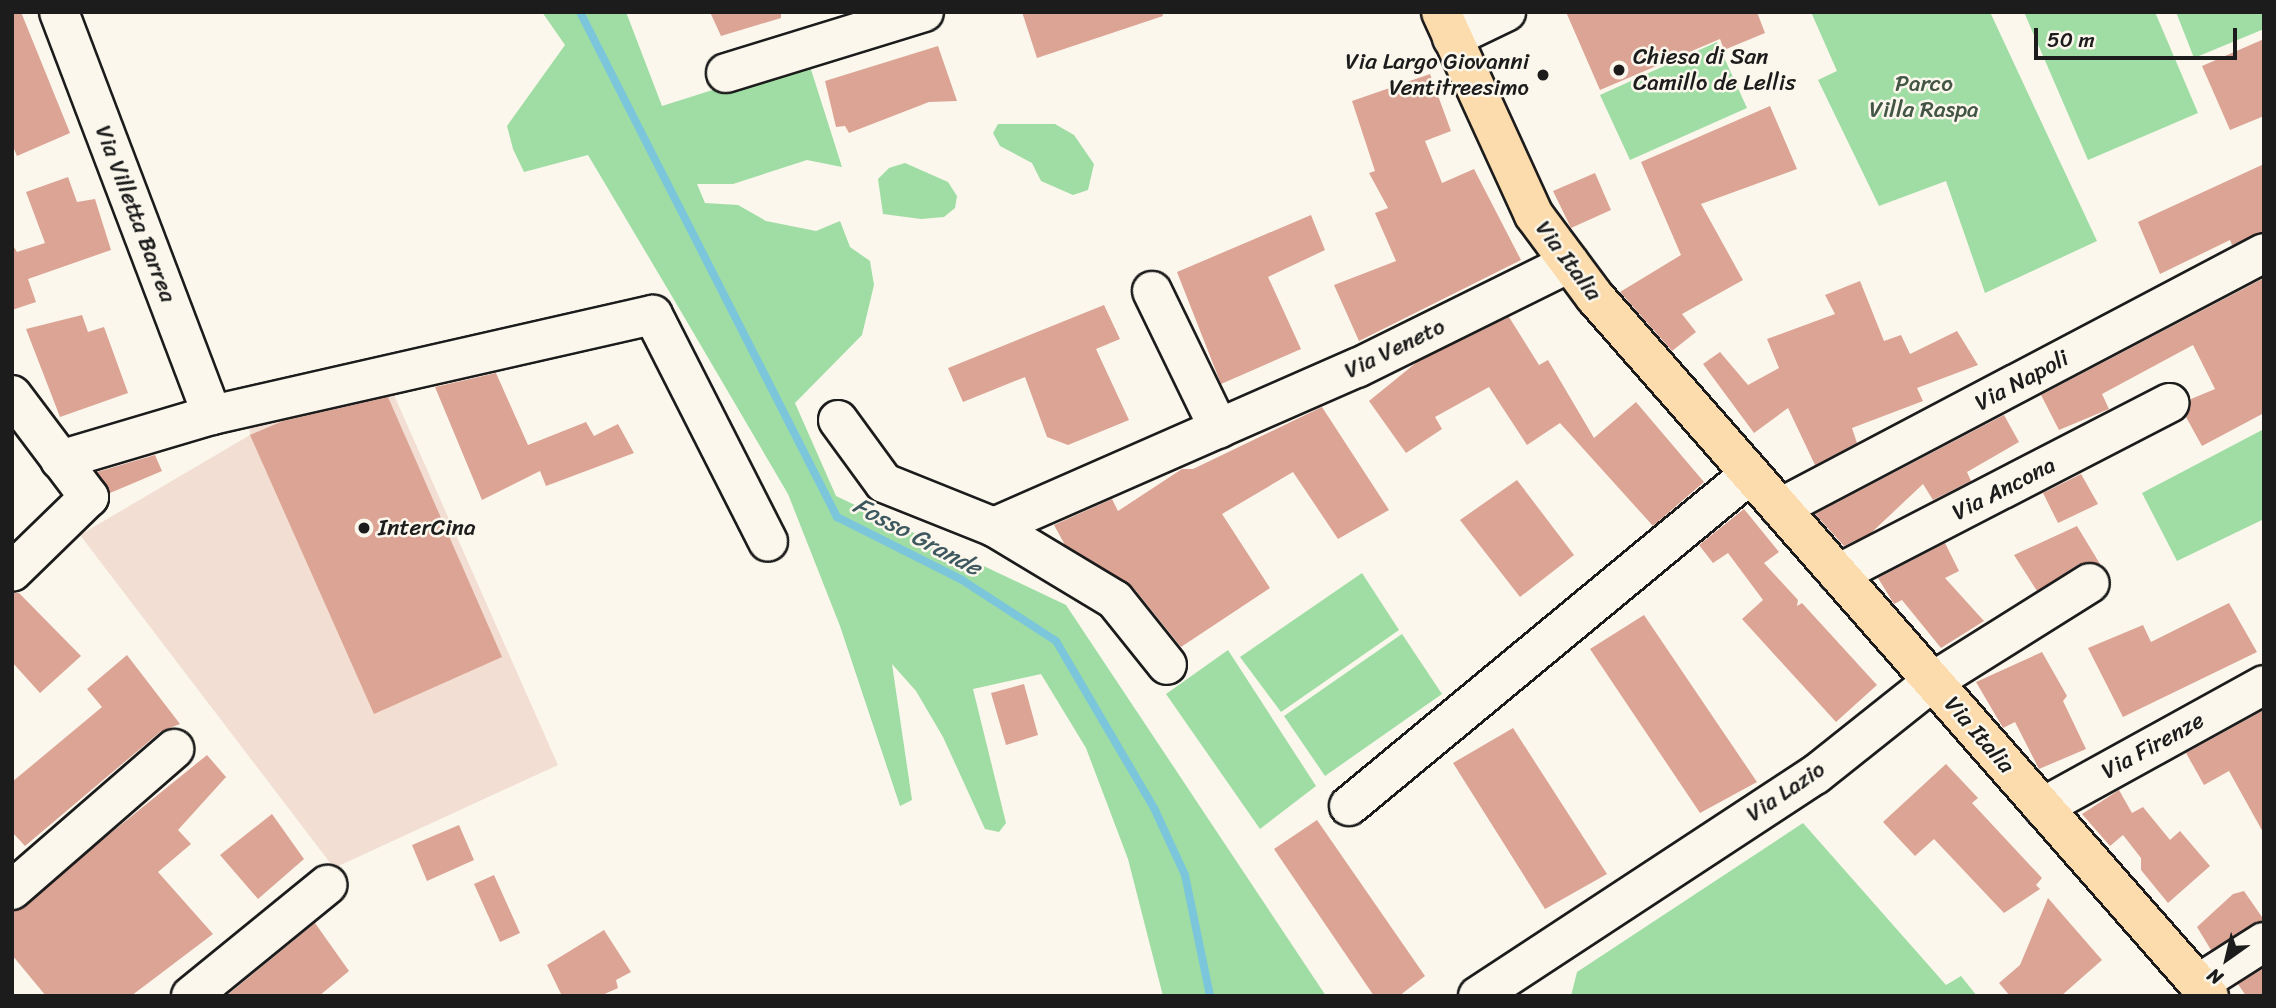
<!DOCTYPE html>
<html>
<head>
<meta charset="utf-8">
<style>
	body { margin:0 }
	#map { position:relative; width:2276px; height:1008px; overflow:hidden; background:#fbf7ec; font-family:Sriracha,sans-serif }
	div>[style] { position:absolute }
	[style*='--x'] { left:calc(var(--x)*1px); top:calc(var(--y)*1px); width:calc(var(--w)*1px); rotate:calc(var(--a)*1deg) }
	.built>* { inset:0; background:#f2ded2 }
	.green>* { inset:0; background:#9fdda4 }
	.stream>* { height:8px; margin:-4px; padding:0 4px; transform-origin:4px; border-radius:4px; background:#7cc6dc }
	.building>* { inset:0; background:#dca495 }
	.roads { filter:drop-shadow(2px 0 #1c1c1c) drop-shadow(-2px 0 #1c1c1c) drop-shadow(0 2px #1c1c1c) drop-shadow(0 -2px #1c1c1c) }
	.minor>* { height:38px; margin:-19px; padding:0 19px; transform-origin:19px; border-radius:19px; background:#fbf7ec }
	.major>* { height:38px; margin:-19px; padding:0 19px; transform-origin:19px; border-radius:19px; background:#fcdcac }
	.dots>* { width:19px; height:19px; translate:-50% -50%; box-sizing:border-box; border:4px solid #fbf7ec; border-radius:50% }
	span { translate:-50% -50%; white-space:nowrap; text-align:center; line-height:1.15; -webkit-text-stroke:5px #fbf7ec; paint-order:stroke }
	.poi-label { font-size:23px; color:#1c1c1c }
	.left { translate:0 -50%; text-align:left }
	.right { translate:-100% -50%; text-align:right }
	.park-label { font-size:23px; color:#435645 }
	.street-label { font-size:23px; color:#1c1c1c }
	.water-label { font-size:24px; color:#3e585f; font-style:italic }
	.frame { position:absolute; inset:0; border:14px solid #1c1c1c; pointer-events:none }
	.north { position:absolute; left:2192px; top:924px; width:70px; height:70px; -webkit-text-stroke:5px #fbf7ec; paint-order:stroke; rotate:214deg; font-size:19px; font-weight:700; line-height:28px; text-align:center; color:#1c1c1c }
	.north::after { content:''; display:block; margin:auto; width:24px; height:32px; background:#1c1c1c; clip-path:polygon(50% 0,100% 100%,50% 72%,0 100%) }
	.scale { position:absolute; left:2034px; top:28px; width:203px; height:32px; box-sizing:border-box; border:4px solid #1c1c1c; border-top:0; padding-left:9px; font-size:21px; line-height:24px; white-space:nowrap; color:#1c1c1c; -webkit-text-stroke:5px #fbf7ec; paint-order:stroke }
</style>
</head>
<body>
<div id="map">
	<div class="built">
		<div style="clip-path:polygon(386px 377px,558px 765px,334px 868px,80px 535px,250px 435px,249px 420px)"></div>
	</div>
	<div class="green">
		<div style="clip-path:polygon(542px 12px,626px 12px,662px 106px,808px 60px,842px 167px,807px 160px,733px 184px,697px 184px,705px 203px,738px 205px,766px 221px,816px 231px,840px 221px,850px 247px,870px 261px,874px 285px,862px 335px,795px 403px,836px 496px,1066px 605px,1326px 996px,1163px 996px,1128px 859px,1086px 748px,1041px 674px,973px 689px,1006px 823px,999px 832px,985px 829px,943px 737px,916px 691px,892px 664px,912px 800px,900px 806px,840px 626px,788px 494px,673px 298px,588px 155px,524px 172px,513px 149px,507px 126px,565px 45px)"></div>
		<div style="clip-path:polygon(1811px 12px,1990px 12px,2097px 241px,1985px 293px,1946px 181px,1879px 206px,1818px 80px,1837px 71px)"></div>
		<div style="clip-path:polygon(2024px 12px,2155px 12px,2198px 113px,2088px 160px)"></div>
		<div style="clip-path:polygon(2176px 12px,2264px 12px,2264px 29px,2194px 58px)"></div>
		<div style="clip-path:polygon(1717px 42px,1747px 108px,1630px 160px,1600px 95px)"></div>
		<div style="clip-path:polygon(998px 124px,1055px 124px,1074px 135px,1094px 164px,1088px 190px,1073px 195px,1041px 181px,1032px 163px,1000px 146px,993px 133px)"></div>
		<div style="clip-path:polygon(905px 163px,948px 182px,957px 196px,955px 208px,944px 217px,921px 219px,883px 214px,878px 179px,889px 168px)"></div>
		<div style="clip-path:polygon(2264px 429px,2264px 519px,2177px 561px,2142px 493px)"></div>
		<div style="clip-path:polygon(1362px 573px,1399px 630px,1281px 712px,1240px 657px)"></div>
		<div style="clip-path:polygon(1402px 634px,1442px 694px,1325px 776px,1284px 716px)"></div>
		<div style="clip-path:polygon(1228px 650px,1316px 786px,1260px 829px,1166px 694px)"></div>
		<div style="clip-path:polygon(1803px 823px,1946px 985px,1961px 976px,1977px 996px,1571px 996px,1577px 972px)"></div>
	</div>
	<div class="stream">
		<div style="--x:580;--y:12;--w:567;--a:63.03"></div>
		<div style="--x:837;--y:517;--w:140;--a:26.7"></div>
		<div style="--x:962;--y:580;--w:112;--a:33"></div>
		<div style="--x:1056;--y:641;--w:194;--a:59.6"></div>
		<div style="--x:1154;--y:808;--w:74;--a:65.2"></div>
		<div style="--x:1185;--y:875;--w:124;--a:78.3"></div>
	</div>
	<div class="building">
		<div style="clip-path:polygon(12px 12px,21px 12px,70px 133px,17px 156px,12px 144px)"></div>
		<div style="clip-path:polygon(710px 12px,781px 12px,781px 18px,721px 36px)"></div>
		<div style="clip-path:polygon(1022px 12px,1162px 12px,1163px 16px,1037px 58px)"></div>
		<div style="clip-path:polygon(1566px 12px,1757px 12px,1765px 33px,1724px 50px,1720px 39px,1600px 90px)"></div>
		<div style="clip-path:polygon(2264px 39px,2264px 116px,2230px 130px,2202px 66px)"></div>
		<div style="clip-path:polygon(938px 46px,957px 101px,929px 102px,849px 133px,845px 126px,836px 127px,825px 81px)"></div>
		<div style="clip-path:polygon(1430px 74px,1451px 131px,1425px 141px,1442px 183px,1474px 169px,1521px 260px,1359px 341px,1334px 285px,1396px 261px,1375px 213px,1388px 208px,1369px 173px,1375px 171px,1352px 101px)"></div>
		<div style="clip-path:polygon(1770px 106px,1797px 169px,1701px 204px,1743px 280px,1682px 314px,1696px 332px,1672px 351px,1620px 292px,1681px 255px,1641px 162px)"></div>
		<div style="clip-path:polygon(2264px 164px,2264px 231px,2232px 245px,2230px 240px,2160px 274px,2138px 222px)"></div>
		<div style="clip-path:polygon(1595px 173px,1611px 210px,1571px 228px,1553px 191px)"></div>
		<div style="clip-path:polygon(68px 177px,77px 202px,95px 199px,111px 250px,28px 279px,36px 302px,12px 310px,12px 244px,17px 252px,45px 243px,26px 192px)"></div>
		<div style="clip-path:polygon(1311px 215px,1325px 250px,1268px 277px,1301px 349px,1221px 384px,1177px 272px)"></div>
		<div style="clip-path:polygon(2264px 278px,2264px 413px,2202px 446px,2186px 417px,2191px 399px,2215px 389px,2193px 345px,2102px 394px,2109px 409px,2059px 430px,2041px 395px)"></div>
		<div style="clip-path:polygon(1860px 281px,1884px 341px,1901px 335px,1910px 354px,1957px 331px,1978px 365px,1917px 388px,1923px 401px,1852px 428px,1857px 443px,1815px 465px,1788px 408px,1754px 433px,1703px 364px,1720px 352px,1748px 385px,1779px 368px,1767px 339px,1835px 314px,1825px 295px)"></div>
		<div style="clip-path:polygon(1104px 305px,1120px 339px,1096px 349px,1129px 420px,1068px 445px,1047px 437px,1025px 377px,963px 402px,948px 368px)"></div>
		<div style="clip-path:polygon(82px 315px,88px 332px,104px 327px,128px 393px,60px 417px,26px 329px)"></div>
		<div style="clip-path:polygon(1509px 317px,1539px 365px,1548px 360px,1594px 438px,1636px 402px,1704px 482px,1653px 526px,1560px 423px,1527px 445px,1489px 387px,1435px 417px,1442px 429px,1406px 453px,1369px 401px,1417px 362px)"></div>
		<div style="clip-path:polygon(496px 373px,528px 445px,586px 422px,594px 436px,618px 424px,634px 453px,546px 486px,540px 471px,482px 500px,435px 387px)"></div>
		<div style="clip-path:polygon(388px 397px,502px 657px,374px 714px,250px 435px,283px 421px)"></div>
		<div style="clip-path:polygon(1322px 407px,1389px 510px,1338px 539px,1293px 472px,1222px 514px,1270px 588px,1181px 647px,1132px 586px,1065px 545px,1054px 525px,1112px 499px,1118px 511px,1182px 469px,1193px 469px)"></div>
		<div style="clip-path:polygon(2004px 415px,2019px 442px,1967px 472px,1971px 481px,1933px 500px,1923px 484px,1871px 533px,1844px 546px,1815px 514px)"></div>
		<div style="clip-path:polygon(155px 455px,162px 471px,110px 493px,97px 472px)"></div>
		<div style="clip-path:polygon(2081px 474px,2098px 504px,2058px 523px,2043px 493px)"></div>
		<div style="clip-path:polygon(1517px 480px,1574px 555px,1520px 597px,1460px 520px)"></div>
		<div style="clip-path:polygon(1744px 509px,1779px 552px,1764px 563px,1798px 600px,1797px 606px,1802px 603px,1877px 685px,1836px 722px,1742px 619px,1763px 600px,1728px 553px,1713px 563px,1699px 545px)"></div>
		<div style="clip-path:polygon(2077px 526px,2100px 564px,2079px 564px,2037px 591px,2014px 555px)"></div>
		<div style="clip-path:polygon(1945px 543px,1959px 571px,1945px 578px,1984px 621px,1941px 648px,1902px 600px,1894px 604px,1878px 578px)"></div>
		<div style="clip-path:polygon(12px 593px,19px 593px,81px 656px,40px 693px,12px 662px)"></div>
		<div style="clip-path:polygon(2229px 603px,2257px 652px,2123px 717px,2088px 648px,2143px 625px,2151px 642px)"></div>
		<div style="clip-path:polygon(1644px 615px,1757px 782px,1700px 813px,1590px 649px)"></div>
		<div style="clip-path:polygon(2042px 652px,2067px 696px,2063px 701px,2086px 749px,2039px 769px,2015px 722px,2003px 728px,1976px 682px)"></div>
		<div style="clip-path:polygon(127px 655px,180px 724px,160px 732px,25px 846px,12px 832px,12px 782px,102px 707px,87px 689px)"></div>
		<div style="clip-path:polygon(1024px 684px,1038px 735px,1006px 745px,991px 693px)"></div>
		<div style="clip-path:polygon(2264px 710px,2264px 834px,2229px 771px,2204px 785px,2186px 753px)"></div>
		<div style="clip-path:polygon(1513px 728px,1607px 874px,1545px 909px,1453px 763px)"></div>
		<div style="clip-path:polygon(207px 755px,226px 777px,178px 830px,191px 844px,158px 872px,213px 934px,131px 996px,46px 996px,12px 955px,12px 913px)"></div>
		<div style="clip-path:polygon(1946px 764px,1978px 798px,1972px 803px,2042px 878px,2036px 885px,2040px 889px,2004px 913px,1934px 839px,1915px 856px,1883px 822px)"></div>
		<div style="clip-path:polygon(2119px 790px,2132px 813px,2143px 807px,2170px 840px,2180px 831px,2210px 866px,2168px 903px,2141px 870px,2141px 858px,2123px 835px,2110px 846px,2082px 814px)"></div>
		<div style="clip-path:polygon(272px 814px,304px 859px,258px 899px,220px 855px)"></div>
		<div style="clip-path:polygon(1317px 820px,1425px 976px,1399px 996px,1374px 996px,1274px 849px)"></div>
		<div style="clip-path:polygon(459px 825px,474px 860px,427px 881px,412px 845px)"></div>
		<div style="clip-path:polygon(494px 875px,520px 933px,500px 942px,474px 884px)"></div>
		<div style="clip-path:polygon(2244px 891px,2264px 920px,2211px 950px,2197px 927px,2233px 894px)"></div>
		<div style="clip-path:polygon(2048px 898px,2102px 960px,2061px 996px,2010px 996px,1999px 983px,2020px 965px)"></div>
		<div style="clip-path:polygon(315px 923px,349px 971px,319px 996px,226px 996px)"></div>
		<div style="clip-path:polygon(604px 930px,631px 972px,616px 980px,618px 988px,600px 996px,562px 996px,547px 965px)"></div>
		<div style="clip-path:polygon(2264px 968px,2264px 996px,2246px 996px,2238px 984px)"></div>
	</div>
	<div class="roads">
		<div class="minor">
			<div style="--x:59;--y:12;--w:431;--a:69.2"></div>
			<div style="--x:1452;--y:38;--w:60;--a:-25.7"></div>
			<div style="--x:726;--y:73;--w:207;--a:-17.1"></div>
			<div style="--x:1152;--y:291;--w:153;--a:64.1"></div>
			<div style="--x:12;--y:395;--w:128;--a:53"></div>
			<div style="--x:89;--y:497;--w:107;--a:135.8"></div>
			<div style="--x:838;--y:420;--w:78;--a:53.9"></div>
			<div style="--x:884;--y:483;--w:118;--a:21.8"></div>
			<div style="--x:994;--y:527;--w:141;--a:31.1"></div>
			<div style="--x:1115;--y:600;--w:83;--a:51.3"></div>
			<div style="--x:60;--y:460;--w:159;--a:-16.5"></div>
			<div style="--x:212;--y:415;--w:452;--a:-12.8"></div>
			<div style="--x:653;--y:315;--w:254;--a:63.1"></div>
			<div style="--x:1780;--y:508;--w:547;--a:-27.78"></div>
			<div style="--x:994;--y:527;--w:396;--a:-23.7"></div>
			<div style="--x:1357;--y:368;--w:237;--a:-26.3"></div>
			<div style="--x:1838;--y:574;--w:373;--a:-27.3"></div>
			<div style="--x:1349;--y:806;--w:521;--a:-39.62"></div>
			<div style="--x:2043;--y:807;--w:252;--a:-28.9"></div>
			<div style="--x:12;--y:890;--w:215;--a:-41"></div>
			<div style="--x:2198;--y:984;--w:78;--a:-32.5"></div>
			<div style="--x:191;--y:996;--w:176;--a:-39.2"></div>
			<div style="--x:1478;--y:996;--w:403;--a:-33.3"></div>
			<div style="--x:1815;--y:775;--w:149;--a:-38.5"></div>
			<div style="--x:1932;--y:682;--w:186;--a:-32.1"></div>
		</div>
		<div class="major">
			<div style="--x:1441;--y:12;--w:223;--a:65.4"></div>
			<div style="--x:1534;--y:215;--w:102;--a:53.4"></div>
			<div style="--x:1595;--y:297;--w:930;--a:48.7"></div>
		</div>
	</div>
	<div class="dots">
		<div style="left:1619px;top:70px;background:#1c1c1c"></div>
		<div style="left:1543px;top:75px;background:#1c1c1c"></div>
		<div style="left:364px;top:528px;background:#1c1c1c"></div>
	</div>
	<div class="poi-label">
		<span class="left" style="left:1633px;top:70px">Chiesa di San<br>Camillo de Lellis</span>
		<span class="right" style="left:1529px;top:75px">Via Largo Giovanni<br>Ventitreesimo</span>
		<span class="left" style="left:378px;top:528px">InterCina</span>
	</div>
	<div class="park-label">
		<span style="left:1924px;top:97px">Parco<br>Villa Raspa</span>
	</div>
	<div class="street-label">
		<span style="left:135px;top:214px;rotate:69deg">Via Villetta Barrea</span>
		<span style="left:1568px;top:261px;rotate:53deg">Via Italia</span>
		<span style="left:1395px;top:349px;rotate:-26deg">Via Veneto</span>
		<span style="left:2022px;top:381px;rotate:-28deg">Via Napoli</span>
		<span style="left:2004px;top:489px;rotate:-27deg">Via Ancona</span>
		<span style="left:1979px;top:735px;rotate:49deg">Via Italia</span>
		<span style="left:2153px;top:746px;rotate:-29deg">Via Firenze</span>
		<span style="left:1786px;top:792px;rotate:-34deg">Via Lazio</span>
	</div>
	<div class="water-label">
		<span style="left:917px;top:537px;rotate:28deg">Fosso Grande</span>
	</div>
	<div class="frame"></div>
	<div class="north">N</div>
	<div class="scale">50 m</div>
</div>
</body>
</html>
